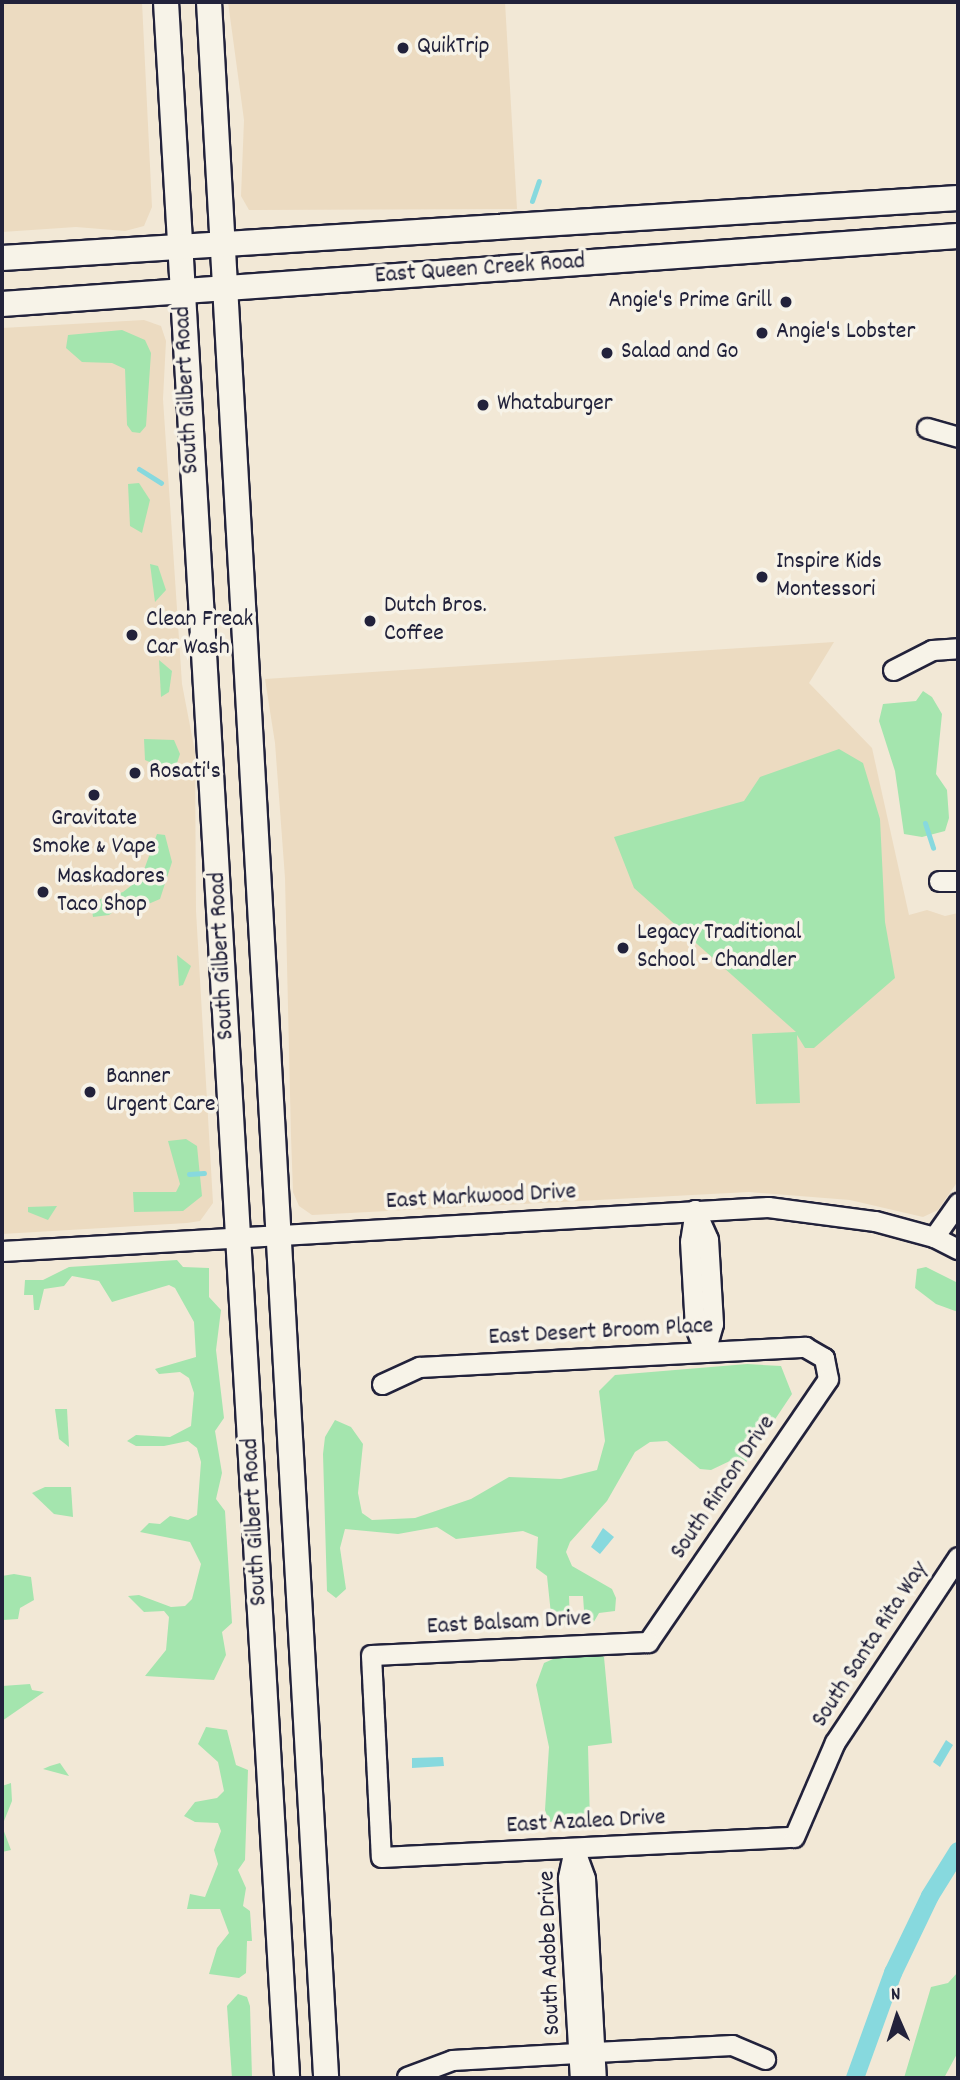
<!DOCTYPE html>
<html>
<head>
<meta charset="utf-8">
<style>
	body { margin:0 }
	#map { position:relative; width:960px; height:2080px; overflow:hidden; background:#f2e8d6; font-family:Dekko,sans-serif }
	div>[style] { position:absolute }
	[style*='--x'] { left:calc(var(--x)*1px); top:calc(var(--y)*1px); width:calc(var(--w)*1px); rotate:calc(var(--a)*1deg) }
	.built>* { inset:0; background:#ecdbc1 }
	.green>* { inset:0; background:#a4e5ae }
	.water>* { inset:0; background:#87d9de }
	.stream>* { height:5px; margin:-2.5px; padding:0 2.5px; transform-origin:2.5px; border-radius:2.5px; background:#87d9de }
	.canal>* { height:18px; margin:-9px; padding:0 9px; transform-origin:9px; border-radius:9px; background:#87d9de }
	.roads { filter:drop-shadow(2px 0 #22223b) drop-shadow(-2px 0 #22223b) drop-shadow(0 2px #22223b) drop-shadow(0 -2px #22223b) }
	.minor>* { height:19px; margin:-9.5px; padding:0 9.5px; transform-origin:9.5px; border-radius:9.5px; background:#f7f3e8 }
	.major>* { height:24px; margin:-12px; padding:0 12px; transform-origin:12px; border-radius:12px; background:#f7f3e8 }
	.dots>* { width:19px; height:19px; translate:-50% -50%; box-sizing:border-box; border:4px solid #f7f3e8; border-radius:50% }
	span { translate:-50% -50%; white-space:nowrap; text-align:center; line-height:1.15; -webkit-text-stroke:7px #f7f3e8; paint-order:stroke }
	.poi-label { font-size:24px; color:#22223b }
	.left { translate:0 -50%; text-align:left }
	.right { translate:-100% -50%; text-align:right }
	.street-label { font-size:24px; color:#22223b }
	.frame { position:absolute; inset:0; border:4px solid #22223b; pointer-events:none }
	.north { position:absolute; left:862px; top:1982px; width:70px; height:70px; -webkit-text-stroke:5px #f7f3e8; paint-order:stroke; rotate:357deg; font-size:19px; font-weight:700; line-height:28px; text-align:center; color:#22223b }
	.north::after { content:''; display:block; margin:auto; width:24px; height:32px; background:#22223b; clip-path:polygon(50% 0,100% 100%,50% 72%,0 100%) }
</style>
</head>
<body>
<div id="map">
	<div class="built">
		<div style="clip-path:polygon(2px 2px,142px 2px,152px 207px,144px 226px,125px 231px,76px 227px,2px 232px)"></div>
		<div style="clip-path:polygon(228px 2px,505px 2px,517px 209px,249px 210px,241px 196px,244px 120px)"></div>
		<div style="clip-path:polygon(144px 320px,161px 326px,166px 341px,163px 399px,182px 684px,195px 752px,196px 911px,213px 1203px,200px 1221px,187px 1223px,2px 1234px,2px 328px)"></div>
		<div style="clip-path:polygon(834px 642px,809px 683px,872px 748px,909px 915px,927px 910px,945px 916px,958px 913px,958px 1181px,938px 1210px,923px 1217px,850px 1200px,749px 1192px,312px 1215px,299px 1206px,293px 1192px,291px 1136px,285px 878px,275px 743px,265px 679px)"></div>
	</div>
	<div class="green">
		<div style="clip-path:polygon(122px 330px,145px 340px,151px 353px,146px 426px,140px 433px,132px 432px,127px 425px,125px 369px,112px 363px,82px 362px,66px 348px,68px 335px)"></div>
		<div style="clip-path:polygon(139px 483px,150px 500px,142px 533px,130px 526px,128px 484px)"></div>
		<div style="clip-path:polygon(150px 564px,158px 566px,166px 590px,155px 602px)"></div>
		<div style="clip-path:polygon(159px 660px,172px 671px,169px 692px,161px 697px)"></div>
		<div style="clip-path:polygon(923px 691px,932px 697px,942px 714px,936px 774px,947px 790px,949px 818px,945px 831px,922px 837px,904px 834px,895px 771px,879px 721px,883px 704px,916px 701px)"></div>
		<div style="clip-path:polygon(144px 739px,174px 740px,180px 754px,176px 766px,163px 768px,145px 760px)"></div>
		<div style="clip-path:polygon(839px 749px,863px 763px,880px 819px,885px 922px,895px 978px,814px 1048px,805px 1048px,797px 1035px,800px 1103px,756px 1104px,752px 1034px,796px 1032px,634px 888px,614px 837px,744px 801px,760px 777px)"></div>
		<div style="clip-path:polygon(157px 834px,165px 835px,172px 862px,160px 899px,146px 905px,120px 906px,109px 915px,93px 917px,91px 902px,123px 892px,141px 878px)"></div>
		<div style="clip-path:polygon(177px 955px,191px 966px,183px 985px,179px 986px)"></div>
		<div style="clip-path:polygon(186px 1139px,197px 1146px,202px 1196px,183px 1211px,134px 1212px,133px 1192px,176px 1192px,180px 1184px,168px 1141px)"></div>
		<div style="clip-path:polygon(57px 1206px,48px 1220px,28px 1212px,28px 1207px)"></div>
		<div style="clip-path:polygon(177px 1260px,183px 1267px,209px 1268px,209px 1297px,221px 1310px,216px 1350px,224px 1418px,215px 1431px,222px 1473px,216px 1499px,225px 1511px,232px 1623px,222px 1632px,226px 1655px,214px 1680px,145px 1676px,166px 1650px,169px 1617px,164px 1611px,144px 1612px,128px 1596px,139px 1595px,171px 1607px,185px 1606px,192px 1599px,201px 1564px,190px 1542px,140px 1532px,149px 1523px,160px 1524px,170px 1516px,188px 1520px,197px 1515px,201px 1462px,197px 1448px,188px 1441px,164px 1446px,136px 1446px,127px 1441px,136px 1435px,170px 1437px,191px 1426px,194px 1393px,189px 1378px,180px 1372px,159px 1374px,155px 1369px,196px 1357px,194px 1322px,175px 1288px,169px 1285px,112px 1302px,99px 1281px,72px 1276px,64px 1286px,44px 1289px,39px 1310px,34px 1310px,33px 1295px,24px 1295px,25px 1280px,43px 1280px,69px 1267px)"></div>
		<div style="clip-path:polygon(926px 1267px,958px 1283px,958px 1312px,936px 1304px,915px 1288px,917px 1269px)"></div>
		<div style="clip-path:polygon(747px 1364px,781px 1366px,792px 1394px,745px 1464px,734px 1459px,711px 1470px,700px 1469px,667px 1441px,650px 1442px,635px 1452px,607px 1501px,570px 1542px,566px 1552px,572px 1566px,612px 1589px,616px 1598px,615px 1611px,599px 1613px,592px 1625px,585px 1625px,583px 1596px,569px 1596px,570px 1624px,552px 1624px,547px 1576px,536px 1568px,538px 1537px,523px 1531px,456px 1539px,437px 1527px,398px 1534px,345px 1529px,340px 1548px,346px 1589px,336px 1598px,327px 1591px,323px 1454px,325px 1437px,335px 1420px,351px 1427px,363px 1444px,358px 1493px,362px 1513px,372px 1520px,415px 1518px,471px 1499px,509px 1477px,561px 1479px,597px 1470px,605px 1441px,599px 1391px,615px 1375px)"></div>
		<div style="clip-path:polygon(55px 1409px,67px 1409px,69px 1447px,59px 1439px)"></div>
		<div style="clip-path:polygon(45px 1487px,71px 1487px,73px 1517px,54px 1514px,32px 1493px)"></div>
		<div style="clip-path:polygon(14px 1574px,31px 1577px,34px 1600px,20px 1608px,18px 1619px,3px 1620px,2px 1576px)"></div>
		<div style="clip-path:polygon(585px 1645px,604px 1657px,612px 1743px,588px 1746px,590px 1822px,561px 1827px,549px 1821px,545px 1810px,549px 1747px,536px 1685px,544px 1663px)"></div>
		<div style="clip-path:polygon(30px 1684px,32px 1690px,44px 1692px,2px 1721px,2px 1686px)"></div>
		<div style="clip-path:polygon(206px 1727px,227px 1730px,236px 1765px,248px 1770px,245px 1860px,238px 1870px,246px 1888px,243px 1906px,250px 1911px,252px 1941px,247px 1941px,246px 1973px,239px 1978px,209px 1974px,217px 1948px,229px 1933px,220px 1909px,187px 1909px,190px 1894px,205px 1897px,218px 1864px,214px 1850px,221px 1831px,218px 1823px,195px 1822px,184px 1816px,195px 1802px,217px 1798px,224px 1791px,218px 1762px,198px 1744px)"></div>
		<div style="clip-path:polygon(60px 1763px,69px 1776px,43px 1769px,50px 1766px)"></div>
		<div style="clip-path:polygon(11px 1783px,12px 1801px,2px 1826px,11px 1850px,2px 1852px,2px 1786px)"></div>
		<div style="clip-path:polygon(958px 1972px,958px 2052px,944px 2078px,904px 2078px,931px 1987px,948px 1983px)"></div>
		<div style="clip-path:polygon(238px 1994px,247px 1997px,250px 2006px,252px 2078px,232px 2078px,227px 2006px)"></div>
	</div>
	<div class="water">
		<div style="clip-path:polygon(603px 1528px,614px 1537px,600px 1554px,591px 1547px)"></div>
		<div style="clip-path:polygon(946px 1740px,953px 1745px,940px 1767px,933px 1762px)"></div>
		<div style="clip-path:polygon(443px 1757px,444px 1766px,412px 1768px,412px 1758px)"></div>
	</div>
	<div class="stream">
		<div style="--x:532;--y:201;--w:21;--a:-71"></div>
		<div style="--x:139;--y:469;--w:26;--a:32"></div>
		<div style="--x:925;--y:823;--w:26;--a:72"></div>
		<div style="--x:189;--y:1174;--w:15;--a:-4"></div>
	</div>
	<div class="canal">
		<div style="--x:855;--y:2078;--w:112;--a:-70.1"></div>
		<div style="--x:893;--y:1973;--w:85;--a:-64.3"></div>
		<div style="--x:930;--y:1896;--w:53;--a:-58.1"></div>
	</div>
	<div class="roads">
		<div class="minor">
			<div style="--x:927;--y:428;--w:32;--a:16"></div>
			<div style="--x:893;--y:670;--w:44;--a:-27.1"></div>
			<div style="--x:932;--y:650;--w:26;--a:-4"></div>
			<div style="--x:939;--y:881;--w:19;--a:0"></div>
			<div style="--x:695;--y:1210;--w:32;--a:66"></div>
			<div style="--x:708;--y:1239;--w:85;--a:86.6"></div>
			<div style="--x:713;--y:1324;--w:29;--a:106"></div>
			<div style="--x:695;--y:1210;--w:31;--a:99"></div>
			<div style="--x:690;--y:1241;--w:86;--a:86.7"></div>
			<div style="--x:695;--y:1327;--w:27;--a:68"></div>
			<div style="--x:934;--y:1237;--w:42;--a:-54.8"></div>
			<div style="--x:2;--y:1251;--w:767;--a:-3.29"></div>
			<div style="--x:768;--y:1207;--w:108;--a:7.5"></div>
			<div style="--x:875;--y:1221;--w:61;--a:15.2"></div>
			<div style="--x:934;--y:1237;--w:27;--a:27"></div>
			<div style="--x:382;--y:1384;--w:41;--a:-24.7"></div>
			<div style="--x:419;--y:1367;--w:387;--a:-3"></div>
			<div style="--x:805;--y:1347;--w:22;--a:30"></div>
			<div style="--x:824;--y:1358;--w:21;--a:79"></div>
			<div style="--x:828;--y:1379;--w:319;--a:124.4"></div>
			<div style="--x:648;--y:1642;--w:277;--a:177.3"></div>
			<div style="--x:371;--y:1655;--w:202;--a:87.2"></div>
			<div style="--x:381;--y:1857;--w:413;--a:-2.8"></div>
			<div style="--x:794;--y:1837;--w:103;--a:-66.7"></div>
			<div style="--x:835;--y:1742;--w:222;--a:-56.4"></div>
			<div style="--x:574;--y:1848;--w:32;--a:70"></div>
			<div style="--x:585;--y:1878;--w:200;--a:86.9"></div>
			<div style="--x:574;--y:1849;--w:30;--a:102"></div>
			<div style="--x:568;--y:1878;--w:200;--a:86.6"></div>
			<div style="--x:407;--y:2077;--w:48;--a:-20.7"></div>
			<div style="--x:452;--y:2060;--w:143;--a:-3.2"></div>
			<div style="--x:595;--y:2052;--w:137;--a:-2.9"></div>
			<div style="--x:732;--y:2045;--w:36;--a:23"></div>
		</div>
		<div class="major">
			<div style="--x:166;--y:2;--w:2080;--a:86.66"></div>
			<div style="--x:209;--y:2;--w:2079;--a:86.77"></div>
			<div style="--x:2;--y:258;--w:958;--a:-3.59"></div>
			<div style="--x:2;--y:304;--w:958;--a:-4.07"></div>
		</div>
	</div>
	<div class="dots">
		<div style="left:403px;top:48px;background:#22223b"></div>
		<div style="left:786px;top:302px;background:#22223b"></div>
		<div style="left:762px;top:333px;background:#22223b"></div>
		<div style="left:607px;top:353px;background:#22223b"></div>
		<div style="left:483px;top:405px;background:#22223b"></div>
		<div style="left:762px;top:577px;background:#22223b"></div>
		<div style="left:370px;top:621px;background:#22223b"></div>
		<div style="left:132px;top:635px;background:#22223b"></div>
		<div style="left:135px;top:773px;background:#22223b"></div>
		<div style="left:94px;top:795px;background:#22223b"></div>
		<div style="left:43px;top:892px;background:#22223b"></div>
		<div style="left:623px;top:948px;background:#22223b"></div>
		<div style="left:90px;top:1092px;background:#22223b"></div>
	</div>
	<div class="poi-label">
		<span class="left" style="left:417px;top:48px">QuikTrip</span>
		<span class="right" style="left:772px;top:302px">Angie's Prime Grill</span>
		<span class="left" style="left:776px;top:333px">Angie's Lobster</span>
		<span class="left" style="left:621px;top:353px">Salad and Go</span>
		<span class="left" style="left:497px;top:405px">Whataburger</span>
		<span class="left" style="left:776px;top:577px">Inspire Kids<br>Montessori</span>
		<span class="left" style="left:384px;top:621px">Dutch Bros.<br>Coffee</span>
		<span class="left" style="left:146px;top:635px">Clean Freak<br>Car Wash</span>
		<span class="left" style="left:149px;top:773px">Rosati's</span>
		<span style="left:94px;top:834px">Gravitate<br>Smoke &amp; Vape</span>
		<span class="left" style="left:57px;top:892px">Maskadores<br>Taco Shop</span>
		<span class="left" style="left:637px;top:948px">Legacy Traditional<br>School - Chandler</span>
		<span class="left" style="left:106px;top:1092px">Banner<br>Urgent Care</span>
	</div>
	<div class="street-label">
		<span style="left:480px;top:270px;rotate:-4deg">East Queen Creek Road</span>
		<span style="left:188px;top:390px;rotate:-93deg">South Gilbert Road</span>
		<span style="left:223px;top:956px;rotate:-93deg">South Gilbert Road</span>
		<span style="left:481px;top:1198px;rotate:-3deg">East Markwood Drive</span>
		<span style="left:601px;top:1333px;rotate:-3deg">East Desert Broom Place</span>
		<span style="left:724px;top:1488px;rotate:-56deg">South Rincon Drive</span>
		<span style="left:256px;top:1522px;rotate:-93deg">South Gilbert Road</span>
		<span style="left:509px;top:1624px;rotate:-3deg">East Balsam Drive</span>
		<span style="left:871px;top:1645px;rotate:-57deg">South Santa Rita Way</span>
		<span style="left:586px;top:1823px;rotate:-3deg">East Azalea Drive</span>
		<span style="left:551px;top:1953px;rotate:-92deg">South Adobe Drive</span>
	</div>
	<div class="frame"></div>
	<div class="north">N</div>
</div>
</body>
</html>
